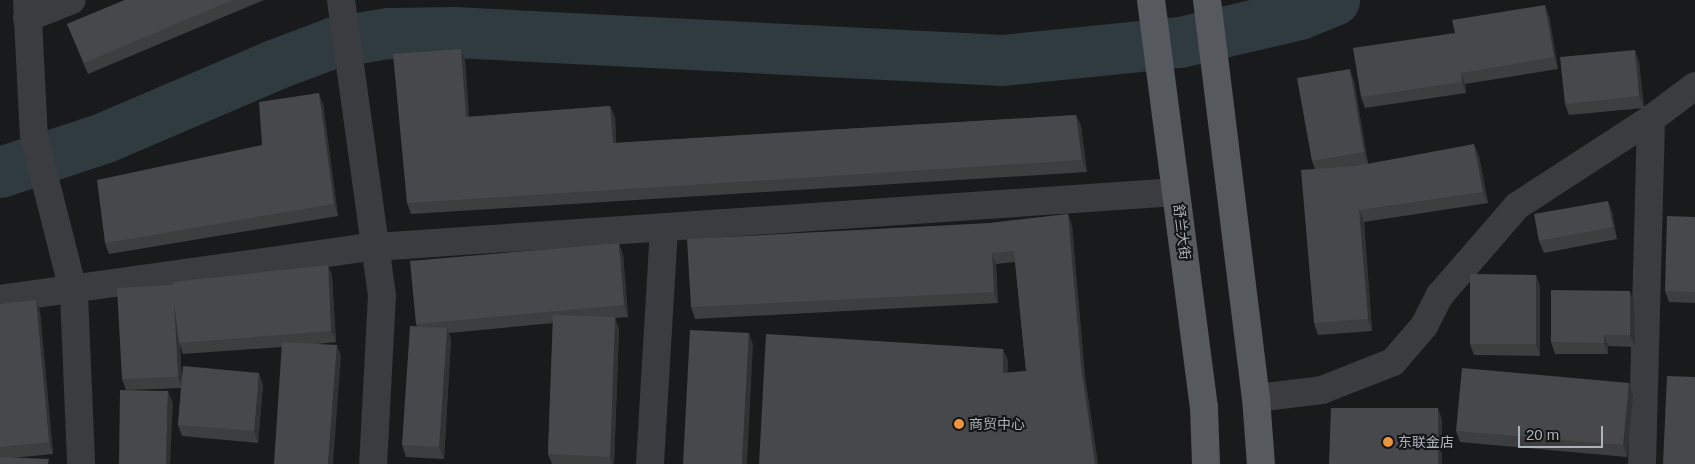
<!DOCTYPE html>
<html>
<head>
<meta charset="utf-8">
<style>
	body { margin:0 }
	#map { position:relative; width:1695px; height:464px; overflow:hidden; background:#191a1b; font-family:Helvetica,"Noto Sans SC",sans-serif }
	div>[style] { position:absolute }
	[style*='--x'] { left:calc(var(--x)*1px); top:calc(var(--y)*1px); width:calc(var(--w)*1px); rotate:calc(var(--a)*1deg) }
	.river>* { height:51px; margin:-25.5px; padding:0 25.5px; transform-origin:25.5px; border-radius:25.5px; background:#2f3b3f }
	.minor>* { height:28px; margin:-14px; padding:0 14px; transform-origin:14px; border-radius:14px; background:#3a3c40 }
	.major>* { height:28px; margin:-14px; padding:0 14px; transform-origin:14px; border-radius:14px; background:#565a5f }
	.wall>* { inset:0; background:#3c3e40 }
	.shaded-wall>* { inset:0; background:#313234 }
	.building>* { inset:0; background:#46484b }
	.dots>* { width:14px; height:14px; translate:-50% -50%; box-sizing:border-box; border:2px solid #141516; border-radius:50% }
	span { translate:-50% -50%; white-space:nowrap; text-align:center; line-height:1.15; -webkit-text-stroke:4px #141516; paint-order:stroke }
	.street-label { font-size:14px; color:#acb3bb }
	.poi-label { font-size:14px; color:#acb3bb }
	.left { translate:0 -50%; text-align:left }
	.scale { position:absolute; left:1518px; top:426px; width:85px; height:22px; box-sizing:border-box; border:2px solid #acb3bb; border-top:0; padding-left:6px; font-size:15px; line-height:18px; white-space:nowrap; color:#acb3bb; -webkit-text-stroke:4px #141516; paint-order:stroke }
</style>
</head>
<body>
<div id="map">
	<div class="river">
		<div style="--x:0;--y:172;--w:108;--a:-18.3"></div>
		<div style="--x:103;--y:138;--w:188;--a:-23.2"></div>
		<div style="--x:276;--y:64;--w:62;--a:-20.8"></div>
		<div style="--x:334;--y:42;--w:55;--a:-9.5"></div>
		<div style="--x:388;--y:33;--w:66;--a:-0.9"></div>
		<div style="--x:454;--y:32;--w:549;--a:2.92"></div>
		<div style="--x:1002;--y:60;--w:179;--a:-5.8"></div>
		<div style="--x:1180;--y:42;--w:122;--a:-13.2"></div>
		<div style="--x:1299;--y:14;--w:38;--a:-22"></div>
	</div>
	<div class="minor">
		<div style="--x:27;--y:0;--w:136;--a:87.1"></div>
		<div style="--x:34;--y:136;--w:163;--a:75.8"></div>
		<div style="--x:74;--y:294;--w:170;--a:87.6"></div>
		<div style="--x:341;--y:0;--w:298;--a:82.1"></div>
		<div style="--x:382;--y:295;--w:169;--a:93"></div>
		<div style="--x:27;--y:18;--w:48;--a:-21.8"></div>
		<div style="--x:0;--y:299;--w:365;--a:-8"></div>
		<div style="--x:361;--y:248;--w:817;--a:-3.93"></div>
		<div style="--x:1256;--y:398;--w:66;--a:-6.9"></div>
		<div style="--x:1322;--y:390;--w:76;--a:-21.5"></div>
		<div style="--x:1393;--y:362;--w:48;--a:-49.3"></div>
		<div style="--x:1424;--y:326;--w:35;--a:-63"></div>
		<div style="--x:1440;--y:295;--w:118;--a:-49.1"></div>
		<div style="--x:1517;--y:206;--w:160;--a:-33"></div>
		<div style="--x:1651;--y:119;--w:55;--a:-36.9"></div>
		<div style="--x:650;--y:464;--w:237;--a:-86.6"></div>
		<div style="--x:1642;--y:464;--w:345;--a:-88.5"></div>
	</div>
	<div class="major">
		<div style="--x:1151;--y:0;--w:410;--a:82.6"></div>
		<div style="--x:1204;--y:407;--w:57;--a:88"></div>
		<div style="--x:1207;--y:0;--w:401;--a:83"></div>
		<div style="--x:1256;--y:398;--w:66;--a:85.7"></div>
	</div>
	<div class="wall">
		<div style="clip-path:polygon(125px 0,264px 0,88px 74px,67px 24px)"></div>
		<div style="clip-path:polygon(1549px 16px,1558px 69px,1465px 84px,1466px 93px,1365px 108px,1361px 97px)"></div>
		<div style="clip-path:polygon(465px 60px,469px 117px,610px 106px,615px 117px,616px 143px,1076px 115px,1081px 126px,1087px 172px,411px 214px,407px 203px)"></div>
		<div style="clip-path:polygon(1639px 62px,1644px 108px,1569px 115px,1565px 104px)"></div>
		<div style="clip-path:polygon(1354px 81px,1368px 164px,1479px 156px,1488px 203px,1364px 222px,1372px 331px,1318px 335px,1314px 323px,1315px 169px,1312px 161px)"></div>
		<div style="clip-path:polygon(323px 104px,338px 216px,109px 254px,105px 243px,262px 145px)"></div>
		<div style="clip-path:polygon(1612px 212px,1617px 239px,1544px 253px,1539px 241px)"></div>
		<div style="clip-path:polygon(1068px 214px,1072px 226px,1085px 377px,1098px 464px,759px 464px,1008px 360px,1007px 373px,1026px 371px,1015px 262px,996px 264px,998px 303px,695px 319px,691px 307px,990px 223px)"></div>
		<div style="clip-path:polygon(1695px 217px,1695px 303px,1669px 302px,1665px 291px)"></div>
		<div style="clip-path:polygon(623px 254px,628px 317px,615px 318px,619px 329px,614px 464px,552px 464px,548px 454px,553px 323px,449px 333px,451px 339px,444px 459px,406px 457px,402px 445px,417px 326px,416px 324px)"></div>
		<div style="clip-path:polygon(328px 265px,332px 276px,336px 342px,317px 344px,341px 356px,282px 347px,183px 354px,180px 345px,182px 385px,263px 385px,258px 443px,182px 436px,178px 425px,181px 388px,126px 390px,122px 379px,173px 285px)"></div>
		<div style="clip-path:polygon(1536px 275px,1540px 286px,1540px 356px,1474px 355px,1470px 344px)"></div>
		<div style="clip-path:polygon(36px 300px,40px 312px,53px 454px,13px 458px,0 464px,0 304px)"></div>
		<div style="clip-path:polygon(1634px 302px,1635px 347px,1608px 346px,1608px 354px,1555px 354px,1551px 342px)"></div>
		<div style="clip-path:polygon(1633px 395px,1627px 457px,1460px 442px,1456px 431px)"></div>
	</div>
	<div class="shaded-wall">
		<div style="clip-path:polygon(1545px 5px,1549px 16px,1558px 69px,1554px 57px)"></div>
		<div style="clip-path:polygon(461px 49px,465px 60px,470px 129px,466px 117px)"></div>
		<div style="clip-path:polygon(1635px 50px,1639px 62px,1644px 108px,1639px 96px)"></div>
		<div style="clip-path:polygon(1350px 69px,1354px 81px,1368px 164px,1364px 152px)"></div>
		<div style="clip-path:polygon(1461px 73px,1465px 84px,1466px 93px,1462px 82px)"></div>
		<div style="clip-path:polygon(319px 93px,323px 104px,338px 216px,334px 204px)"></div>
		<div style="clip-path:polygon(610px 106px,615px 117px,617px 155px,613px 143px)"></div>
		<div style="clip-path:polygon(1076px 115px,1081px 126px,1087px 172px,1082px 160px)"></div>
		<div style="clip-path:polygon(1474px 144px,1479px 156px,1488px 203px,1483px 192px)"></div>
		<div style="clip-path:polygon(1608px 201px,1612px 212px,1617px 239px,1613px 227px)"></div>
		<div style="clip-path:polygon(1359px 210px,1364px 222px,1372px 331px,1368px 319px)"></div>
		<div style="clip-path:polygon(1068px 214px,1072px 226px,1085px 377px,1098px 464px,1095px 464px,1081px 366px)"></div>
		<div style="clip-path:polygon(619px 243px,623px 254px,628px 317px,624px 305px)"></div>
		<div style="clip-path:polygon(992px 253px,996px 264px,998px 303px,994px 292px)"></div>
		<div style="clip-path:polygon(328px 265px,332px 276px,336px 342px,331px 331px)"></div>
		<div style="clip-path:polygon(1536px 275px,1540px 286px,1540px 356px,1536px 344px)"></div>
		<div style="clip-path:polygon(1630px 291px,1634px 302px,1635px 347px,1630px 335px)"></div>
		<div style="clip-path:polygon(36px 300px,40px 312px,53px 454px,49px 442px)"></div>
		<div style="clip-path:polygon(174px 302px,180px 345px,182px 388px,178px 377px)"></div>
		<div style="clip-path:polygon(615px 317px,619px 329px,614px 464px,612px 464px,610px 457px)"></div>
		<div style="clip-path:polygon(447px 328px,451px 339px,444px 459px,439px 447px)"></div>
		<div style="clip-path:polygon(749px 333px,753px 345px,747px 464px,742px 464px)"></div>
		<div style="clip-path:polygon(1604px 335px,1608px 346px,1608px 354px,1604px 343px)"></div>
		<div style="clip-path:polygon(337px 345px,341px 356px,333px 464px,328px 464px)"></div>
		<div style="clip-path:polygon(1003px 349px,1008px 360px,1007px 384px,1003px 373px)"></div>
		<div style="clip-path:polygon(259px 373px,263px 385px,258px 443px,254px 431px)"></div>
		<div style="clip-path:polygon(1629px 383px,1633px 395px,1627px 457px,1623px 445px)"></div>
		<div style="clip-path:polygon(168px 391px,173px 403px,170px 464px,166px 464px)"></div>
		<div style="clip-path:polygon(1438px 408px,1442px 420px,1442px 464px,1438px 464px)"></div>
	</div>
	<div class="building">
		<div style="clip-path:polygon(125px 0,232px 0,84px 63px,67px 24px)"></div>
		<div style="clip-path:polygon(1545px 5px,1554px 57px,1461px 73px,1462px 82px,1361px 97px,1353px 48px,1455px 33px,1452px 20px)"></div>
		<div style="clip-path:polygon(461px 49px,466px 117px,610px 106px,613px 143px,1076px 115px,1082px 160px,407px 203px,393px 54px)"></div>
		<div style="clip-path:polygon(1635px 50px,1639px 96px,1565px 104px,1560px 57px)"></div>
		<div style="clip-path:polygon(1350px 69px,1364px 152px,1312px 161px,1297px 78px)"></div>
		<div style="clip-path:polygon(319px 93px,334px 204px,105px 243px,97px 180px,262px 145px,259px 102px)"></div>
		<div style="clip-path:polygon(1474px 144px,1483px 192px,1359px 210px,1368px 319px,1314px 323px,1301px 170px,1356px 166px)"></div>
		<div style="clip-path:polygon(1608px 201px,1613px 227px,1539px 241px,1534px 214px)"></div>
		<div style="clip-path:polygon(1068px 214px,1081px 366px,1095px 464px,759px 464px,766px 334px,1003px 349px,1003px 373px,1026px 371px,1014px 251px,992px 253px,994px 292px,691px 307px,687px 239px,990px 223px)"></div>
		<div style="clip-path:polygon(1667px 216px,1695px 217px,1695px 292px,1665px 291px)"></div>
		<div style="clip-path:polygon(619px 243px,624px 305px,416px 324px,410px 261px)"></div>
		<div style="clip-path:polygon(328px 265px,331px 331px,179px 343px,174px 302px,178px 377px,122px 379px,117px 288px,173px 285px,173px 282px)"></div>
		<div style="clip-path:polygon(1470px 274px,1536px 275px,1536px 344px,1470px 344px)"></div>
		<div style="clip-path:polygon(1551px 290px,1630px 291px,1630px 335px,1604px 335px,1604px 343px,1551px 342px)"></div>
		<div style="clip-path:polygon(36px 300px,49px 442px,0 447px,0 304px)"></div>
		<div style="clip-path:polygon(553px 315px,615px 317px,610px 457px,548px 454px)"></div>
		<div style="clip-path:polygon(410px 326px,447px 328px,439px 447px,402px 445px)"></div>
		<div style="clip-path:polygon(690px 330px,749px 333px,742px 464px,683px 464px)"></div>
		<div style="clip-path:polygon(282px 342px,337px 345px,328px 464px,274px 464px)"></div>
		<div style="clip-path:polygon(183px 366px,259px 373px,254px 431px,178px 425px)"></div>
		<div style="clip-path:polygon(1462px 368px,1629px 383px,1623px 445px,1456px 431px)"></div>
		<div style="clip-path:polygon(1667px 376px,1695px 377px,1695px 464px,1663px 464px)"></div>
		<div style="clip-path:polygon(120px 390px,168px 391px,166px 464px,119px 464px)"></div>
		<div style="clip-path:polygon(1331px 408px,1438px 408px,1438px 464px,1329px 464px)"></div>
		<div style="clip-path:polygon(0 457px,49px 459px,48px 464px,0 464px)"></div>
	</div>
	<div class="dots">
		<div style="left:959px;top:424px;background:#ee943e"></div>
		<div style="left:1388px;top:442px;background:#ee943e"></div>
	</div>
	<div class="street-label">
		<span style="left:1182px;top:232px;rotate:83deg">舒兰大街</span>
	</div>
	<div class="poi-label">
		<span class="left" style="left:969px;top:424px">商贸中心</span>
		<span class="left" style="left:1398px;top:442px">东联金店</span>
	</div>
	<div class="scale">20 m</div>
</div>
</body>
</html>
